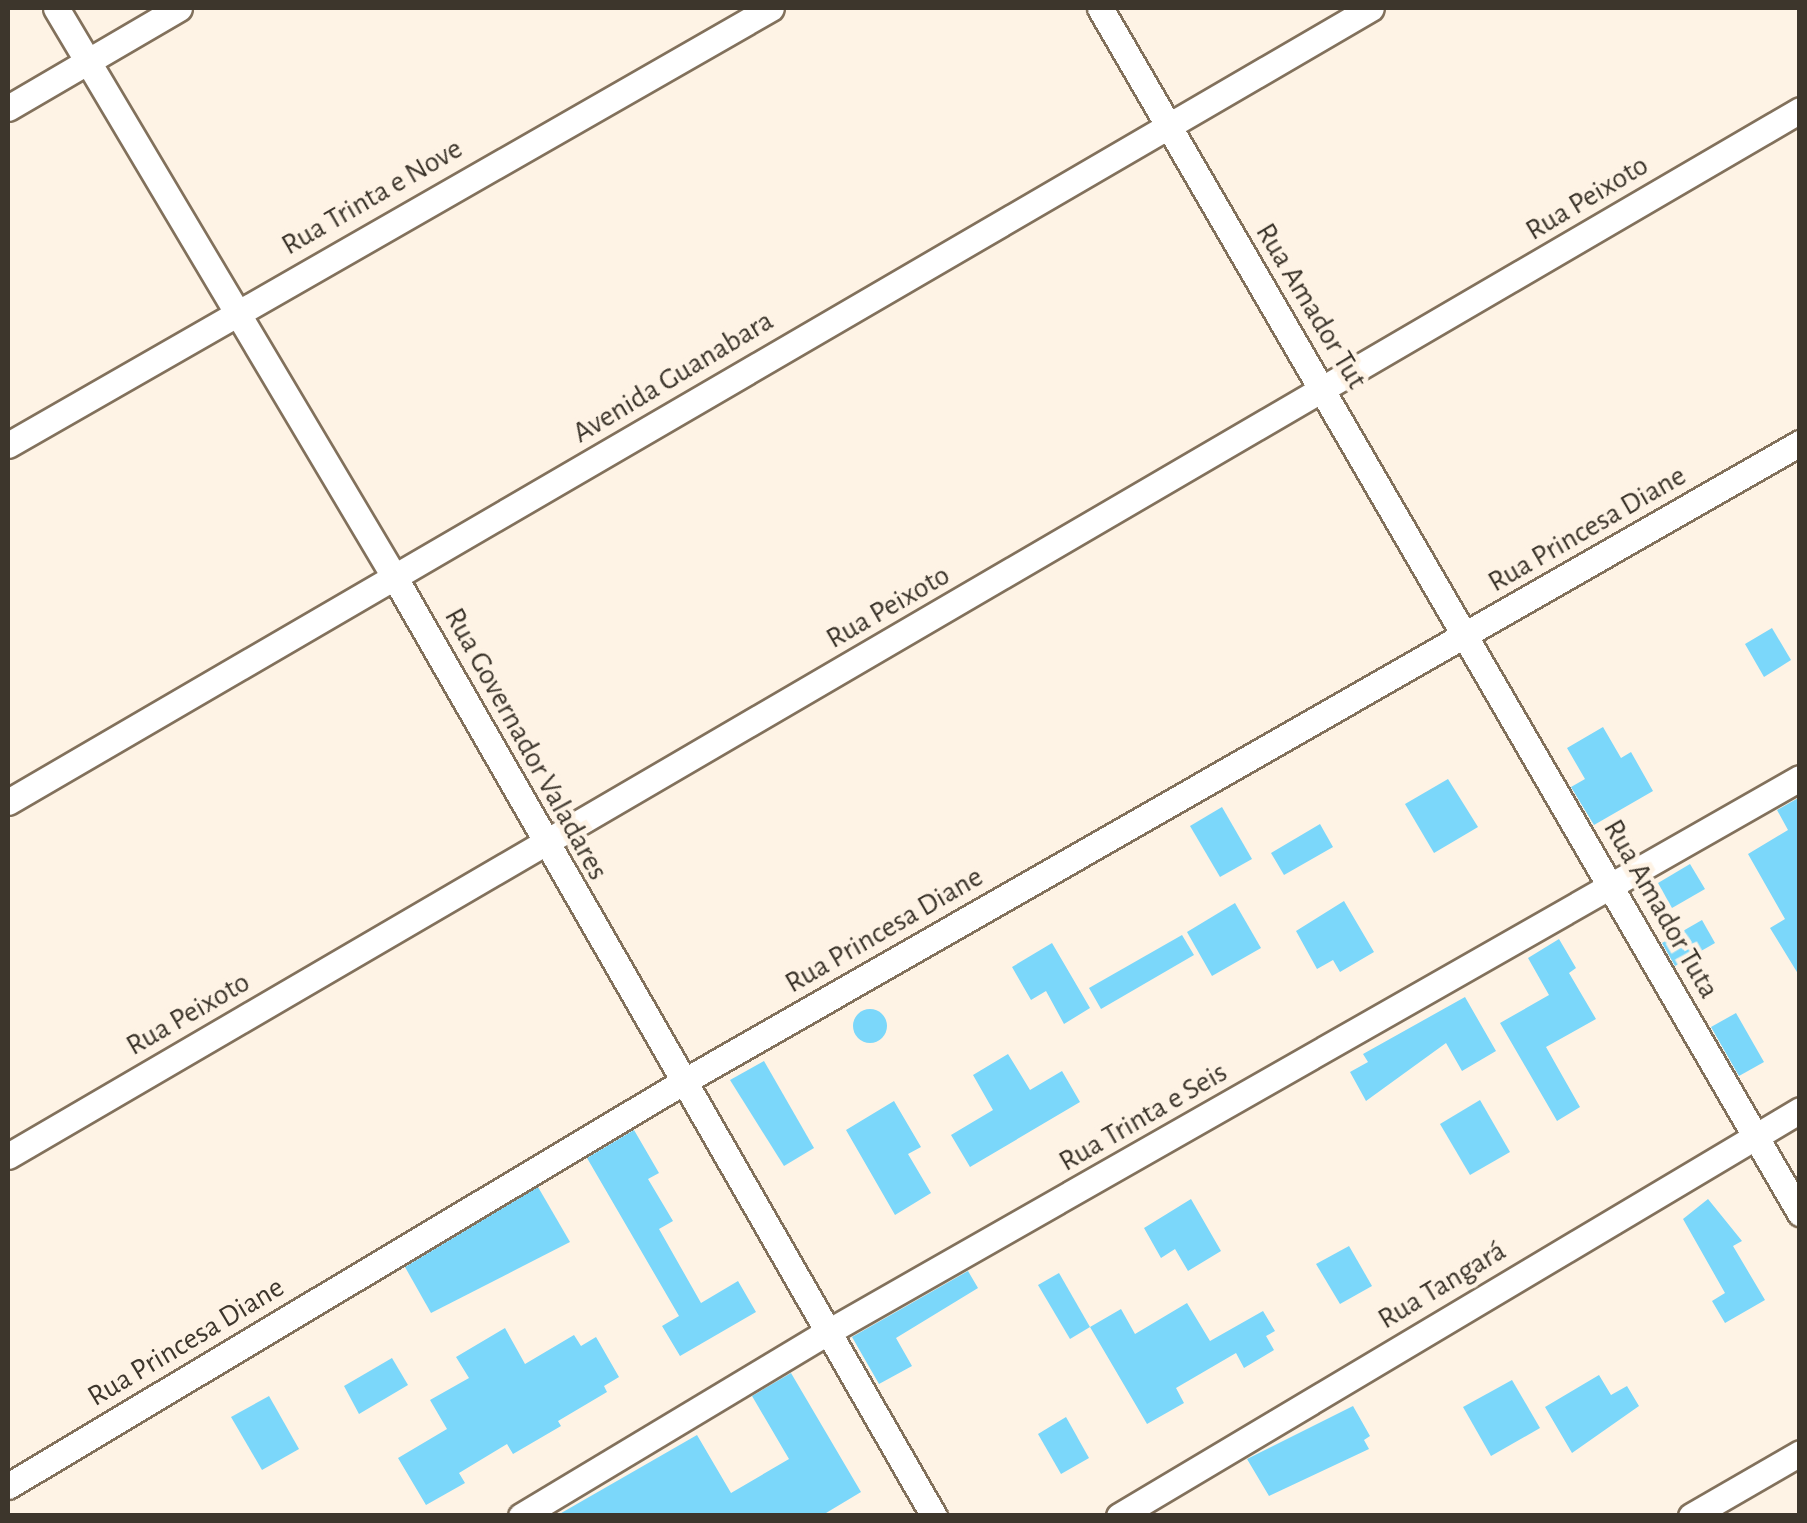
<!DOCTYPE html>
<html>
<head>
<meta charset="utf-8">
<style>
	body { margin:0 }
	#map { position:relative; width:1807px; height:1523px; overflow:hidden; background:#fef3e5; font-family:"Alegreya Sans",sans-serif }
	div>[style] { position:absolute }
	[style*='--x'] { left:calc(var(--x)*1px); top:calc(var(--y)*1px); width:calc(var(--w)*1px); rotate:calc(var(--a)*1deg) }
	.building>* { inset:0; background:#7bd7fa }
	.round { border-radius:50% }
	.roads { filter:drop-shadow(2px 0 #82715c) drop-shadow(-2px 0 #82715c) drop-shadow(0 2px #82715c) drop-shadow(0 -2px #82715c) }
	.street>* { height:25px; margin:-12.5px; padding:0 12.5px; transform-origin:12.5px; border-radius:12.5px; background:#fff }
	span { translate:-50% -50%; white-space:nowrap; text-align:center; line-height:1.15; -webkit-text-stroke:9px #fef3e5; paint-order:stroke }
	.street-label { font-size:30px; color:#3d362c }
	.frame { position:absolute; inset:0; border:10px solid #3d362c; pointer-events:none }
</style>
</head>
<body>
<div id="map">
	<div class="building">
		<div style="clip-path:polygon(1772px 628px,1791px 660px,1764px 677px,1745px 644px)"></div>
		<div style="clip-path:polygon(1603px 727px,1621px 758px,1631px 752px,1653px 791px,1594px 825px,1571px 787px,1585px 779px,1567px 748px)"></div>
		<div style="clip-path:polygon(1448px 779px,1478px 827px,1434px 853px,1405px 804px)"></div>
		<div style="clip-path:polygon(1800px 797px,1800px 977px,1770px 928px,1785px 919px,1748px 854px,1788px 830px,1777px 810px)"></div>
		<div style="clip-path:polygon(1222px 807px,1252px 859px,1220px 877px,1190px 826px)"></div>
		<div style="clip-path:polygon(1320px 824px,1333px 847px,1284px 875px,1271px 853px)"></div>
		<div style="clip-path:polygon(1690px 864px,1705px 889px,1672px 908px,1658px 883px)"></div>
		<div style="clip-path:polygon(1344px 901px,1374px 952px,1340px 972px,1333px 960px,1317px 969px,1296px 931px)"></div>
		<div style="clip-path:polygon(1235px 903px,1261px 948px,1212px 976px,1187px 932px)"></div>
		<div style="clip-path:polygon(1702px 920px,1715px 943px,1675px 966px,1662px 943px)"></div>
		<div style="clip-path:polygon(1182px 935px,1194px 955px,1101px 1009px,1089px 988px)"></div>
		<div style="clip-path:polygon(1559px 939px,1576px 968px,1569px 973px,1596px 1019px,1546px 1047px,1580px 1107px,1557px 1121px,1500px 1023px,1549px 995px,1528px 958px)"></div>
		<div style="clip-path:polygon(1052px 943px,1090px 1008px,1064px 1024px,1046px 991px,1031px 1000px,1012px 967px)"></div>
		<div style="clip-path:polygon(1465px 997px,1496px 1051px,1462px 1071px,1446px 1043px,1366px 1101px,1350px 1072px,1368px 1062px,1363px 1054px)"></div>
		<div class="round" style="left:853px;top:1009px;width:34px;height:34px"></div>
		<div style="clip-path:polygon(1736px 1013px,1764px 1062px,1739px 1076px,1711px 1027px)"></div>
		<div style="clip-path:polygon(1008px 1054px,1030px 1090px,1062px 1071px,1080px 1102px,970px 1167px,951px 1135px,993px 1110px,973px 1075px)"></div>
		<div style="clip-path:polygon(764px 1061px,814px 1148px,784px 1166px,730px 1080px)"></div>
		<div style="clip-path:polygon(1480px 1100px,1510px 1152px,1470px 1175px,1440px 1124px)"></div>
		<div style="clip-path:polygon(894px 1101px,921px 1147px,908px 1154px,931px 1193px,895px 1215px,846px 1130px)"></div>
		<div style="clip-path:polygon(634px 1130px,659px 1173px,648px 1179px,673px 1221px,659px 1229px,701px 1303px,738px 1281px,756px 1312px,680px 1356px,662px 1326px,679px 1316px,587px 1158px)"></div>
		<div style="clip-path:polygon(538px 1187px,570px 1242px,431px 1313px,405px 1267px)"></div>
		<div style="clip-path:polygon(1191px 1199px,1221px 1251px,1188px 1271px,1175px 1249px,1161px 1258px,1144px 1228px)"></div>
		<div style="clip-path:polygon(1708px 1199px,1742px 1241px,1733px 1246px,1765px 1300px,1725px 1323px,1712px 1301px,1725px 1293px,1683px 1219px)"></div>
		<div style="clip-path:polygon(1349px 1246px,1372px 1286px,1340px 1304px,1316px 1264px)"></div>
		<div style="clip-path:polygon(968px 1271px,978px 1288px,896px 1338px,912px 1366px,879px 1384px,852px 1337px)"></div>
		<div style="clip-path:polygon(1059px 1273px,1090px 1327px,1070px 1339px,1038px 1285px)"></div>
		<div style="clip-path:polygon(1187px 1303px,1210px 1341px,1263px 1311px,1275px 1331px,1266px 1336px,1274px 1350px,1244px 1368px,1236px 1353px,1176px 1388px,1184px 1403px,1147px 1424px,1090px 1327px,1121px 1309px,1135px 1334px)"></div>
		<div style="clip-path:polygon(505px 1328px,525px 1364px,574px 1335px,581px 1346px,596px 1337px,619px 1377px,604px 1386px,607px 1392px,558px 1421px,561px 1426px,513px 1454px,507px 1444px,459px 1473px,465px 1483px,426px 1505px,398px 1458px,447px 1429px,430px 1400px,469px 1378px,456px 1357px)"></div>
		<div style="clip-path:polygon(392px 1358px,408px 1385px,359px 1414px,344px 1386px)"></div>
		<div style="clip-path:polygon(791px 1373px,861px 1492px,821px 1516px,556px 1516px,697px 1435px,731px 1493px,789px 1459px,752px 1396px)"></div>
		<div style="clip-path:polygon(1599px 1375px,1611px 1395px,1627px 1386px,1639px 1406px,1572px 1453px,1545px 1407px)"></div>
		<div style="clip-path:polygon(1512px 1380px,1540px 1428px,1491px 1456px,1463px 1407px)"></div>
		<div style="clip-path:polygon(269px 1396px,299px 1449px,262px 1470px,231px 1417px)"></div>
		<div style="clip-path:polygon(1353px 1406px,1370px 1436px,1364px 1440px,1369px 1449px,1269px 1496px,1247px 1459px)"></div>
		<div style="clip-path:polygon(1066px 1417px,1089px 1458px,1061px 1474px,1038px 1434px)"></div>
	</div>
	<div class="roads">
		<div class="street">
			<div style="--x:56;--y:8;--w:663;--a:59.26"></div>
			<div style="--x:395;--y:578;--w:1082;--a:60.12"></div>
			<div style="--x:1100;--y:8;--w:1394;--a:59.85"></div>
			<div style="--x:8;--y:108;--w:198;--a:-30.3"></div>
			<div style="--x:8;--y:445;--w:879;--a:-29.8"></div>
			<div style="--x:8;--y:802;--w:1577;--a:-30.22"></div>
			<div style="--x:8;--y:1156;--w:2075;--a:-30.27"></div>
			<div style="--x:8;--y:1486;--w:784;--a:-30.91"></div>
			<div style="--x:681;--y:1083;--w:1289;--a:-29.77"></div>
			<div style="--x:521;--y:1516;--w:356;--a:-31"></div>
			<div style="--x:826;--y:1333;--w:1121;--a:-29.68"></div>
			<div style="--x:1119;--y:1516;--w:793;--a:-30.8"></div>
			<div style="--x:1691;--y:1516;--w:126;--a:-30"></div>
		</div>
	</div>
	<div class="street-label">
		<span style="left:372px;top:197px;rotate:-30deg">Rua Trinta e Nove</span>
		<span style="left:1587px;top:198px;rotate:-31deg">Rua Peixoto</span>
		<span style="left:1311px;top:306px;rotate:59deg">Rua Amador Tut</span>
		<span style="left:673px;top:377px;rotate:-31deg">Avenida Guanabara</span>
		<span style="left:1587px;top:529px;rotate:-30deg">Rua Princesa Diane</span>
		<span style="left:888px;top:607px;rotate:-30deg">Rua Peixoto</span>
		<span style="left:526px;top:744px;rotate:61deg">Rua Governador Valadares</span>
		<span style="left:1661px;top:909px;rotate:60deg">Rua Amador Tuta</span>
		<span style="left:884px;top:930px;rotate:-30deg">Rua Princesa Diane</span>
		<span style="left:188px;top:1014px;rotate:-30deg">Rua Peixoto</span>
		<span style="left:1143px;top:1117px;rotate:-30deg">Rua Trinta e Seis</span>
		<span style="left:1442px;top:1285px;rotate:-31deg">Rua Tangará</span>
		<span style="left:186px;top:1342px;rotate:-31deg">Rua Princesa Diane</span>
	</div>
	<div class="frame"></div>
</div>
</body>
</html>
